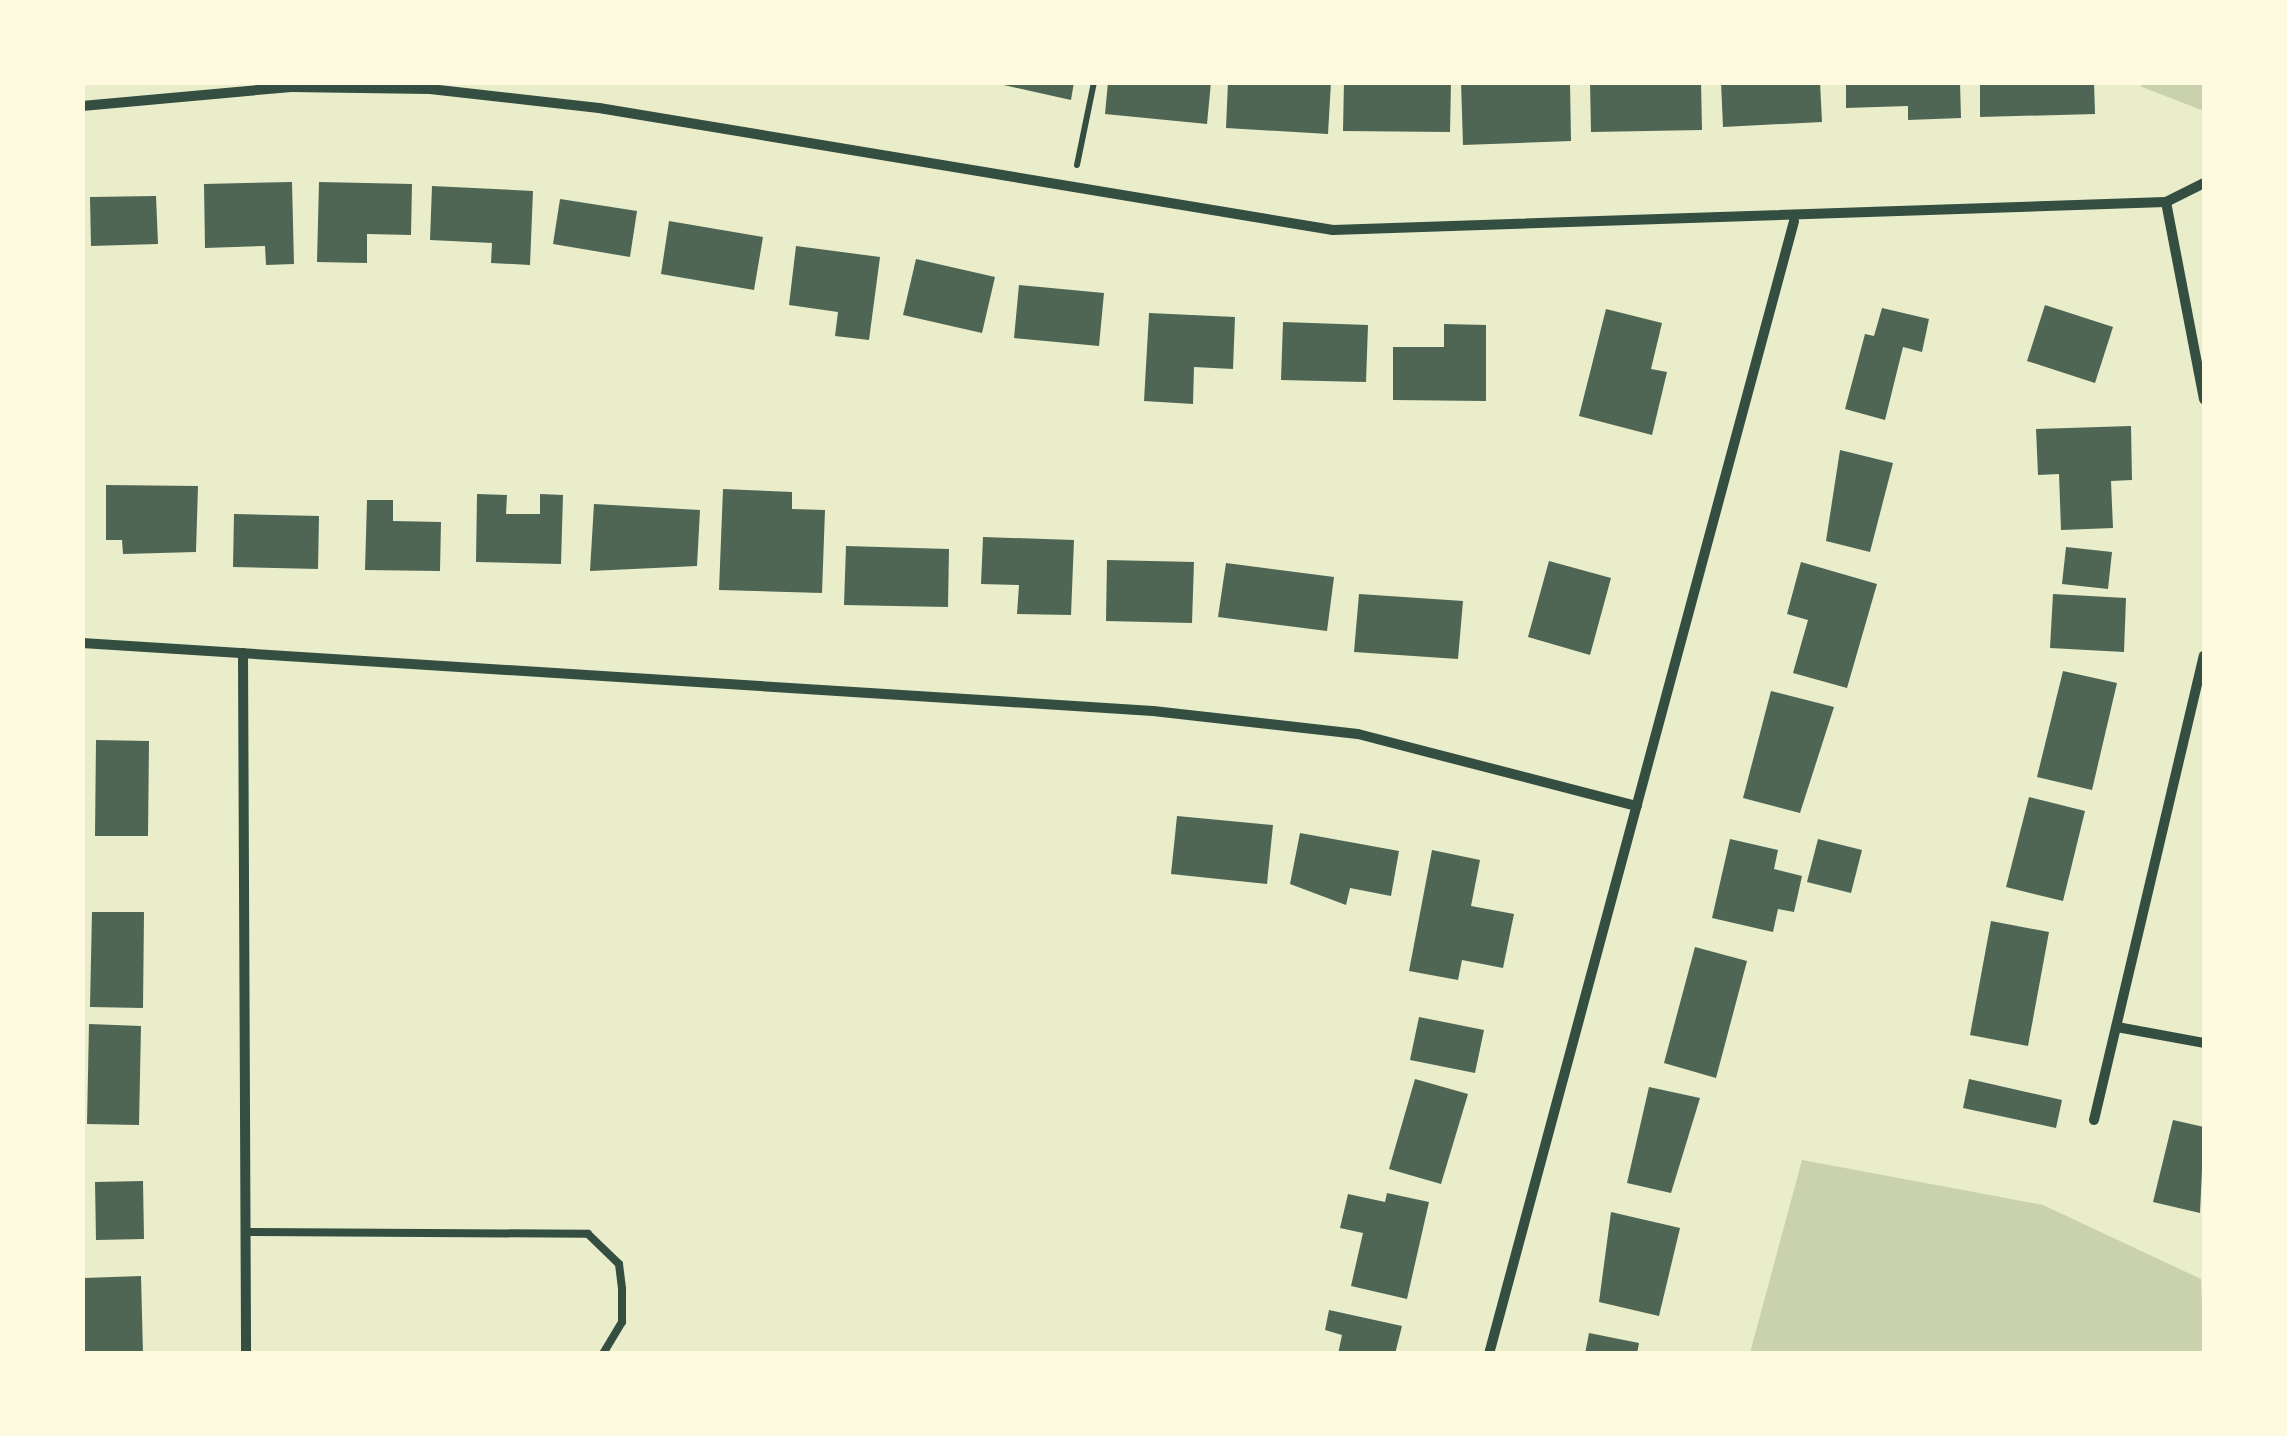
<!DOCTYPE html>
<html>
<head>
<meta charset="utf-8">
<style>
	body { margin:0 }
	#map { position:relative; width:2287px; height:1436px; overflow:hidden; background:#e9edc9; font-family:Helvetica,sans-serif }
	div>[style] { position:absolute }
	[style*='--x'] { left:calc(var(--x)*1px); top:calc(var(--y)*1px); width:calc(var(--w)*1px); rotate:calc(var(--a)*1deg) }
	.green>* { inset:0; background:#cad2ad }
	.building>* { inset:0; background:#4f6655 }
	.path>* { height:6px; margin:-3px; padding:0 3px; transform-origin:3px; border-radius:3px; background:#344e41 }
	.service>* { height:8px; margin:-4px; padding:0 4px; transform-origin:4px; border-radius:4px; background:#344e41 }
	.minor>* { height:10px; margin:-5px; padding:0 5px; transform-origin:5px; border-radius:5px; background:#344e41 }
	span { translate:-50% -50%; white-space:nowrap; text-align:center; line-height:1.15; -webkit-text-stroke:8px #fefae0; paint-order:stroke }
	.frame { position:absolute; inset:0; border:85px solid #fefae0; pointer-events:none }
</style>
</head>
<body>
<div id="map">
	<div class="green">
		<div style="clip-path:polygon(2140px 83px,2204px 83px,2204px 111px,2142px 87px)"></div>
		<div style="clip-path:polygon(1802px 1160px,2043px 1205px,2201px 1279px,2204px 1353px,1750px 1353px)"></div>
	</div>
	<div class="building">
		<div style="clip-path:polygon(990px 82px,1074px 82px,1071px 100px)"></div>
		<div style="clip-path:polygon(1108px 82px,1211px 82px,1207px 124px,1105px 114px)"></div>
		<div style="clip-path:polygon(1228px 82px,1331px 82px,1328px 134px,1226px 128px)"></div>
		<div style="clip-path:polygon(1344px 82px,1451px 82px,1450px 132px,1343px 131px)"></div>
		<div style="clip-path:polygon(1461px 82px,1570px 82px,1571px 141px,1463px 145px)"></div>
		<div style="clip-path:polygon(1590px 82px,1701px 82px,1702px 130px,1591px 132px)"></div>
		<div style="clip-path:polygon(1721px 82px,1820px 82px,1822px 122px,1723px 127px)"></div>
		<div style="clip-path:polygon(1846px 82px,1960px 82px,1961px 118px,1908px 120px,1908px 106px,1846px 108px)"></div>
		<div style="clip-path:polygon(1980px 82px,2094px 82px,2095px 114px,1980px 117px)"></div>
		<div style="clip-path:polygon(292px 182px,294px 264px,266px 265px,265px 246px,205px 248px,204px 184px)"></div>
		<div style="clip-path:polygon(319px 182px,412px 184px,411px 235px,367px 234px,367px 263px,317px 262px)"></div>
		<div style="clip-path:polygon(432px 186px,533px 191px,530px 265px,491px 263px,492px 243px,430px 240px)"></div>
		<div style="clip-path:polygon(156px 196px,158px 244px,91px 246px,90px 197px)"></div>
		<div style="clip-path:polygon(560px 199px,637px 211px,630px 257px,553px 244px)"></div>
		<div style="clip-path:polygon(669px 221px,763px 237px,754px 290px,661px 274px)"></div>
		<div style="clip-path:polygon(796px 246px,880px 257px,869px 340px,835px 336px,838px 312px,789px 305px)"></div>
		<div style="clip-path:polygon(916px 259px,995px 277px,982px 333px,903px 315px)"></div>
		<div style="clip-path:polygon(1019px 285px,1104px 293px,1099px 346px,1014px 338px)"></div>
		<div style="clip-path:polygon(2045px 305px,2113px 327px,2095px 383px,2027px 361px)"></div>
		<div style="clip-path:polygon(1882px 308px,1929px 319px,1922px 352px,1903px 347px,1885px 420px,1845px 409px,1865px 334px,1874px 336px)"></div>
		<div style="clip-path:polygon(1606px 309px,1662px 323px,1651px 369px,1667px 372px,1652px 435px,1579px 416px)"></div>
		<div style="clip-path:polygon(1149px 313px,1235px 317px,1233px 369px,1194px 367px,1193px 404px,1144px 401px)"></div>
		<div style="clip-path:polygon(1283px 322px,1368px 325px,1366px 382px,1281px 380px)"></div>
		<div style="clip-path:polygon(1444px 324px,1486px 325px,1486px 401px,1393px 400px,1393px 347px,1444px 347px)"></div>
		<div style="clip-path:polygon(2131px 426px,2132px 480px,2111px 481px,2113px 528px,2061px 530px,2059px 474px,2038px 475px,2036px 429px)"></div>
		<div style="clip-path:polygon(1840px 450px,1893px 463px,1870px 552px,1826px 541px)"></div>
		<div style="clip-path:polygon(106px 485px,198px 486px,196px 552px,123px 554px,122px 540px,106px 540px)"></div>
		<div style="clip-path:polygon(723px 489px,792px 492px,792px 509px,825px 510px,822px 593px,719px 590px)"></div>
		<div style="clip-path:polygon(477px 494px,507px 495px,506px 514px,540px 514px,540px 494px,563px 495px,561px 564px,476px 562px)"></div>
		<div style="clip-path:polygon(367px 500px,393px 500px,393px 521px,441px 522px,440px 571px,365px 570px)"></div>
		<div style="clip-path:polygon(594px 504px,700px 510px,697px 566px,590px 571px)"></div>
		<div style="clip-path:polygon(234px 514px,319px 516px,318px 569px,233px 567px)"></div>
		<div style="clip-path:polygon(983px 537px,1074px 540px,1071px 615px,1017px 614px,1019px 585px,981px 584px)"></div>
		<div style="clip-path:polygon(846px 546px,949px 549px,948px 607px,844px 605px)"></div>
		<div style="clip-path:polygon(2066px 547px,2112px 552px,2108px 589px,2062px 584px)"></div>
		<div style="clip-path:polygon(1107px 560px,1194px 562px,1192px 623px,1106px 621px)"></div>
		<div style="clip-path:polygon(1549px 561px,1611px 578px,1590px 655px,1528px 637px)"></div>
		<div style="clip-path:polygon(1801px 562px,1877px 584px,1847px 688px,1793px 673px,1808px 620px,1787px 614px)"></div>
		<div style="clip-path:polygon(1226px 563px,1334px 577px,1327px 631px,1218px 617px)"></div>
		<div style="clip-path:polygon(1359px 594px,1463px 601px,1458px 659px,1354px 652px)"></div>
		<div style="clip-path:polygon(2053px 594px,2126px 598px,2124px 652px,2050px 648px)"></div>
		<div style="clip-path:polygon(2063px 671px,2117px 683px,2092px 790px,2037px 777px)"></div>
		<div style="clip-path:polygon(1771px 691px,1834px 707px,1800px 813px,1743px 798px)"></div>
		<div style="clip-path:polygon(96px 740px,149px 741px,148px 836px,95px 836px)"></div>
		<div style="clip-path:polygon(2029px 797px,2085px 811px,2063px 901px,2006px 887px)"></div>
		<div style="clip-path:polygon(1177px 816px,1273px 825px,1267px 884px,1171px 874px)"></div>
		<div style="clip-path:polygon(1300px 833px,1399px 851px,1391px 896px,1350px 888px,1346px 905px,1290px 884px)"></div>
		<div style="clip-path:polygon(1730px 839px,1778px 850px,1774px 869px,1802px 876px,1794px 912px,1778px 909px,1773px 932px,1712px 918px)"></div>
		<div style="clip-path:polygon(1818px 839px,1862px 850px,1851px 893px,1807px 882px)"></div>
		<div style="clip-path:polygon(1432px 850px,1480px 860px,1471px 906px,1514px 914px,1503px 968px,1462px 960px,1458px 980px,1409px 971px)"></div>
		<div style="clip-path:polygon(92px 912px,144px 912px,143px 1008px,90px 1007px)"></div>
		<div style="clip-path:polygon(1991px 921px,2049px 932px,2028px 1046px,1970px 1035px)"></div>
		<div style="clip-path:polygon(1695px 947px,1747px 961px,1716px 1078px,1664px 1063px)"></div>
		<div style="clip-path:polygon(1419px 1017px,1484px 1030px,1475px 1073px,1410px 1060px)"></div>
		<div style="clip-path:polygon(89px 1024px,141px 1026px,139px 1125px,87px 1124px)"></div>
		<div style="clip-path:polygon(1415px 1079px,1468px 1094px,1441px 1184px,1389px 1169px)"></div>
		<div style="clip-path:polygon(1969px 1079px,2062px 1100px,2056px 1128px,1963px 1108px)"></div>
		<div style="clip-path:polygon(1649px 1087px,1700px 1098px,1671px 1193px,1627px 1183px)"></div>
		<div style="clip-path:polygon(2173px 1120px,2204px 1127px,2200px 1213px,2153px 1202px)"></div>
		<div style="clip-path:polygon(143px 1181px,144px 1239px,96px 1240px,95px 1182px)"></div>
		<div style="clip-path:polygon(1387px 1193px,1429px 1202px,1407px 1299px,1351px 1286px,1363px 1233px,1340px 1228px,1348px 1194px,1385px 1202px)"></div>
		<div style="clip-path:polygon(1611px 1212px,1680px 1228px,1659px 1316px,1599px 1302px)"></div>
		<div style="clip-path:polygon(141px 1276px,143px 1354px,85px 1354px,84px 1278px)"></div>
		<div style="clip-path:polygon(1329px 1310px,1402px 1326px,1395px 1354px,1338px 1354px,1342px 1335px,1325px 1330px)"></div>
		<div style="clip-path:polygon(1589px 1333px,1639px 1343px,1637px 1354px,1585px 1354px)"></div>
	</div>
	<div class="path">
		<div style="--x:1077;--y:165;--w:85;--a:-78.4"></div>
	</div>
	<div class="service">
		<div style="--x:246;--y:1232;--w:342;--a:0.3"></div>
		<div style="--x:588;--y:1234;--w:43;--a:44.1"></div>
		<div style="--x:619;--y:1264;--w:25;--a:83"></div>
		<div style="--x:622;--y:1289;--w:33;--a:90"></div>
		<div style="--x:622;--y:1322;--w:37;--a:121"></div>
	</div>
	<div class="minor">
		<div style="--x:82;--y:106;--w:210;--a:-5.2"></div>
		<div style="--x:291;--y:87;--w:139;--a:0.8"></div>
		<div style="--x:430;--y:89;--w:170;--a:6.4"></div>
		<div style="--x:599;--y:108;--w:744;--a:9.44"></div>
		<div style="--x:1333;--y:230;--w:833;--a:-1.93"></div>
		<div style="--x:2166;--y:202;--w:42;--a:-26.6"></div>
		<div style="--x:2166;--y:202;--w:201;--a:79.1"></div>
		<div style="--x:82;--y:643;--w:1073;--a:3.63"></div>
		<div style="--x:1153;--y:711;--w:206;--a:6.4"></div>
		<div style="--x:1358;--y:734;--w:288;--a:14.5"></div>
		<div style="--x:243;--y:653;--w:701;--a:89.75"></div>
		<div style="--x:2117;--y:1027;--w:88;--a:10.4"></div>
		<div style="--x:2094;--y:1120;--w:477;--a:-76.7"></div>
		<div style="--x:1489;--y:1354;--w:1173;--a:-74.93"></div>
	</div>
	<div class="frame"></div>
</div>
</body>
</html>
